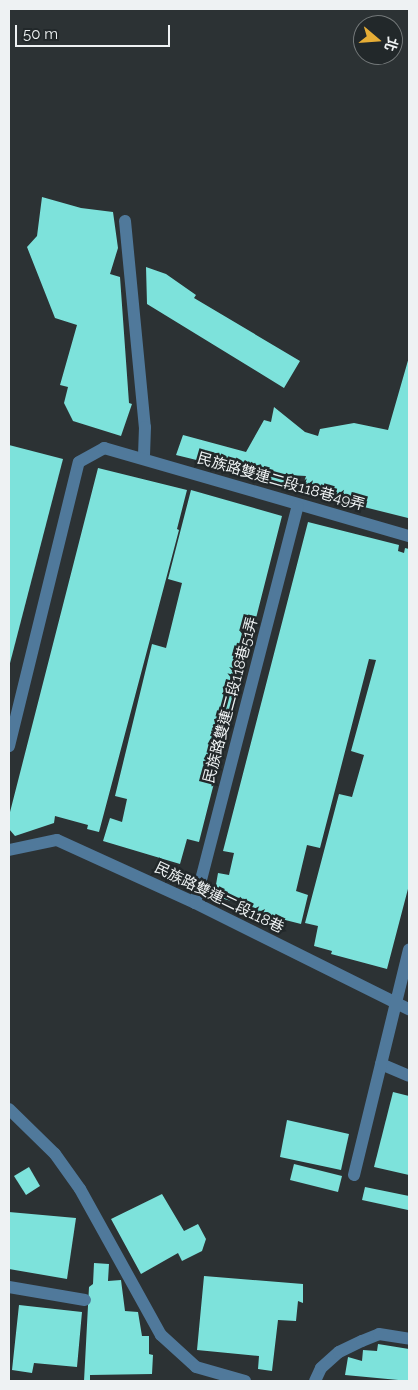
<!DOCTYPE html>
<html>
<head>
<meta charset="utf-8">
<style>
	body { margin:0 }
	#map { position:relative; width:418px; height:1390px; overflow:hidden; background:#2c3234; font-family:Raleway,"Noto Sans TC",sans-serif }
	div>[style] { position:absolute }
	[style*='--x'] { left:calc(var(--x)*1px); top:calc(var(--y)*1px); width:calc(var(--w)*1px); rotate:calc(var(--a)*1deg) }
	.building>* { inset:0; background:#7de2db }
	.minor>* { height:12px; margin:-6px; padding:0 6px; transform-origin:6px; border-radius:6px; background:#50799b }
	span { translate:-50% -50%; white-space:nowrap; text-align:center; line-height:1.15; -webkit-text-stroke:5px #22282a; paint-order:stroke }
	.street-label { font-size:15px; color:#eef2f3 }
	.frame { position:absolute; inset:0; border:10px solid #eef2f3; pointer-events:none }
	.north { position:absolute; left:353px; top:15px; width:50px; height:50px; box-sizing:border-box; background:#22282a; border:1px solid #74797a; border-radius:50%; rotate:108deg; font-size:14px; font-weight:700; line-height:20px; text-align:center; color:#eef2f3 }
	.north::after { content:''; display:block; margin:auto; width:18px; height:22px; background:#e6ad36; clip-path:polygon(50% 0,100% 100%,50% 72%,0 100%) }
	.scale { position:absolute; left:15px; top:25px; width:155px; height:22px; box-sizing:border-box; border:2px solid #eef2f3; border-top:0; padding-left:6px; font-size:15px; line-height:18px; white-space:nowrap; color:#eef2f3; -webkit-text-stroke:4px #22282a; paint-order:stroke }
</style>
</head>
<body>
<div id="map">
	<div class="building">
		<div style="clip-path:polygon(42px 197px,81px 208px,113px 212px,118px 248px,110px 274px,120px 277px,129px 403px,132px 404px,121px 436px,73px 421px,64px 403px,68px 387px,60px 385px,77px 325px,55px 318px,27px 247px,37px 236px)"></div>
		<div style="clip-path:polygon(146px 267px,166px 274px,196px 295px,194px 298px,300px 361px,284px 388px,147px 304px)"></div>
		<div style="clip-path:polygon(409px 357px,408px 518px,316px 495px,317px 492px,302px 488px,306px 476px,288px 475px,284px 486px,258px 478px,258px 475px,176px 455px,183px 435px,246px 452px,264px 420px,271px 422px,274px 407px,305px 432px,318px 436px,320px 429px,354px 423px,388px 430px)"></div>
		<div style="clip-path:polygon(9px 445px,63px 459px,9px 667px)"></div>
		<div style="clip-path:polygon(98px 468px,187px 490px,177px 529px,179px 530px,99px 832px,87px 829px,88px 825px,55px 816px,54px 823px,15px 836px,9px 829px,9px 816px)"></div>
		<div style="clip-path:polygon(191px 490px,282px 516px,199px 842px,187px 839px,180px 864px,103px 841px,110px 818px,122px 822px,127px 799px,115px 796px,152px 644px,166px 648px,182px 583px,168px 579px)"></div>
		<div style="clip-path:polygon(308px 522px,399px 545px,398px 551px,404px 553px,405px 548px,409px 549px,409px 885px,387px 969px,331px 954px,332px 951px,314px 946px,318px 926px,305px 923px,339px 794px,352px 797px,364px 755px,351px 751px,376px 660px,369px 659px,320px 848px,307px 845px,296px 891px,308px 895px,301px 924px,254px 912px,255px 908px,214px 896px,218px 873px,229px 875px,234px 853px,223px 851px)"></div>
		<div style="clip-path:polygon(393px 1092px,409px 1096px,409px 1175px,374px 1167px)"></div>
		<div style="clip-path:polygon(287px 1120px,349px 1134px,341px 1170px,280px 1157px)"></div>
		<div style="clip-path:polygon(294px 1164px,342px 1176px,338px 1192px,290px 1180px)"></div>
		<div style="clip-path:polygon(29px 1167px,40px 1186px,26px 1195px,14px 1176px)"></div>
		<div style="clip-path:polygon(365px 1187px,409px 1196px,408px 1210px,362px 1200px)"></div>
		<div style="clip-path:polygon(162px 1194px,184px 1231px,198px 1224px,206px 1239px,202px 1251px,182px 1261px,178px 1253px,141px 1274px,111px 1219px)"></div>
		<div style="clip-path:polygon(9px 1212px,76px 1218px,67px 1279px,9px 1269px)"></div>
		<div style="clip-path:polygon(94px 1263px,109px 1264px,108px 1281px,121px 1280px,125px 1311px,138px 1312px,142px 1336px,149px 1336px,149px 1354px,153px 1355px,152px 1374px,90px 1375px,90px 1381px,84px 1381px,89px 1287px,93px 1284px)"></div>
		<div style="clip-path:polygon(204px 1276px,303px 1284px,303px 1303px,298px 1301px,296px 1321px,278px 1320px,272px 1371px,258px 1369px,259px 1356px,197px 1350px)"></div>
		<div style="clip-path:polygon(19px 1305px,82px 1312px,77px 1367px,34px 1363px,32px 1373px,12px 1370px)"></div>
		<div style="clip-path:polygon(378px 1344px,409px 1349px,409px 1381px,345px 1375px,348px 1357px,362px 1361px,363px 1350px,377px 1351px)"></div>
	</div>
	<div class="minor">
		<div style="--x:125;--y:221;--w:207;--a:84.5"></div>
		<div style="--x:145;--y:427;--w:31;--a:92"></div>
		<div style="--x:9;--y:746;--w:292;--a:-76.2"></div>
		<div style="--x:79;--y:462;--w:29;--a:-29"></div>
		<div style="--x:104;--y:448;--w:317;--a:16.1"></div>
		<div style="--x:9;--y:850;--w:49;--a:-11.8"></div>
		<div style="--x:57;--y:840;--w:152;--a:24.5"></div>
		<div style="--x:195;--y:903;--w:239;--a:26.4"></div>
		<div style="--x:195;--y:903;--w:410;--a:-75.5"></div>
		<div style="--x:381;--y:1064;--w:30;--a:23"></div>
		<div style="--x:9;--y:1109;--w:64;--a:44.4"></div>
		<div style="--x:55;--y:1154;--w:43;--a:54.5"></div>
		<div style="--x:80;--y:1189;--w:167;--a:61"></div>
		<div style="--x:161;--y:1335;--w:47;--a:42.4"></div>
		<div style="--x:196;--y:1367;--w:51;--a:15.9"></div>
		<div style="--x:354;--y:1175;--w:232;--a:-76.3"></div>
		<div style="--x:9;--y:1287;--w:77;--a:9.7"></div>
		<div style="--x:315;--y:1381;--w:14;--a:-65"></div>
		<div style="--x:321;--y:1368;--w:24;--a:-42"></div>
		<div style="--x:339;--y:1352;--w:25;--a:-26"></div>
		<div style="--x:362;--y:1341;--w:18;--a:-22"></div>
		<div style="--x:379;--y:1334;--w:30;--a:9"></div>
	</div>
	<div class="street-label">
		<span style="left:281px;top:482px;rotate:16deg">民族路雙連二段118巷49弄</span>
		<span style="left:231px;top:700px;rotate:-75deg">民族路雙連二段118巷51弄</span>
		<span style="left:219px;top:898px;rotate:26deg">民族路雙連二段118巷</span>
	</div>
	<div class="frame"></div>
	<div class="north">北</div>
	<div class="scale">50 m</div>
</div>
</body>
</html>
